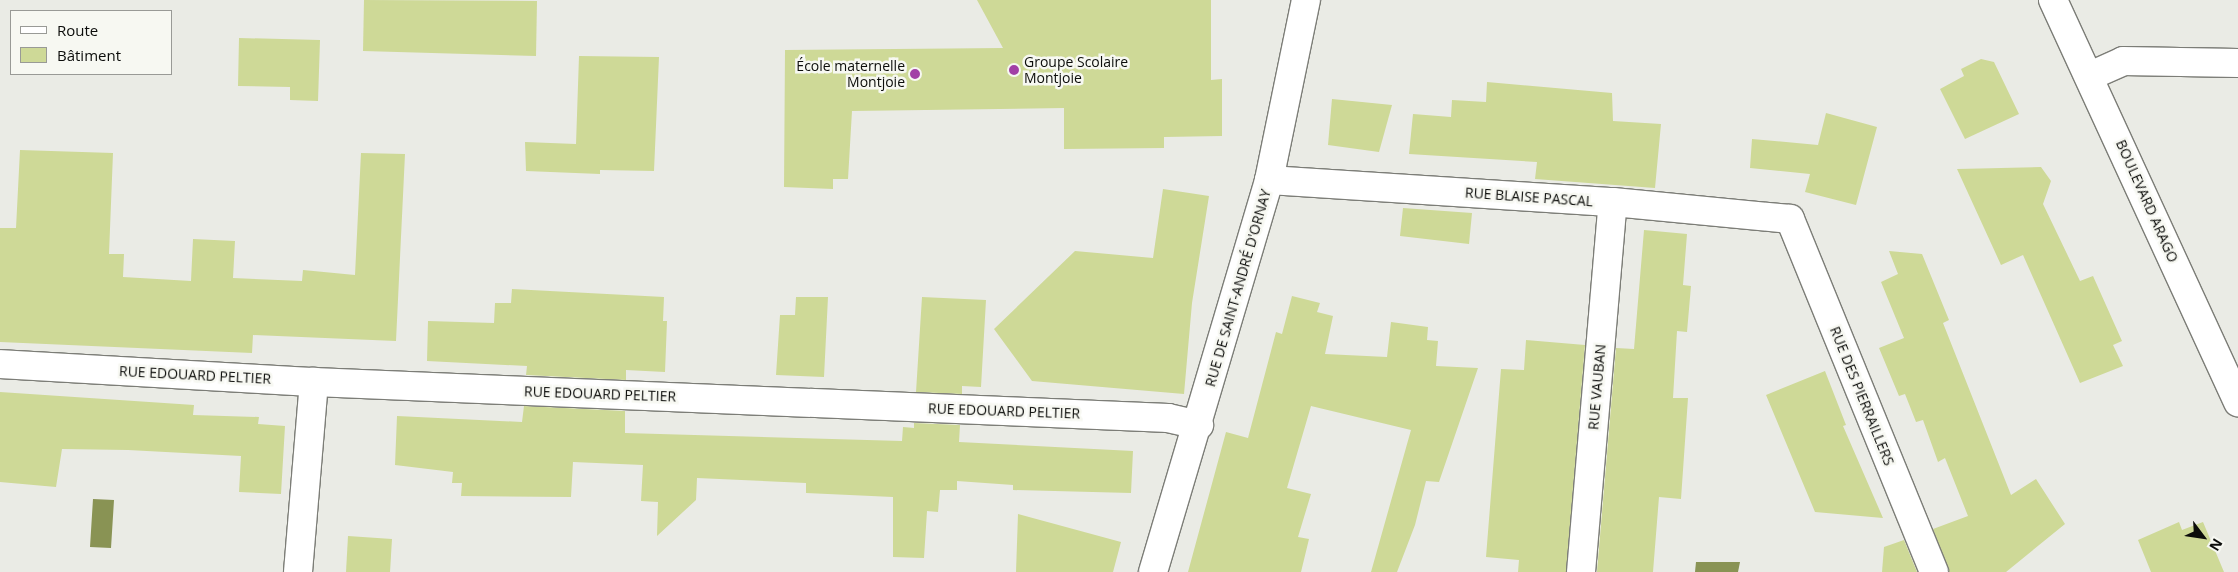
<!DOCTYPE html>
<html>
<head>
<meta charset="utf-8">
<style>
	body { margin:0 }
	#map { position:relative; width:2238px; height:572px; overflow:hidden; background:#eaebe5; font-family:"Open Sans",sans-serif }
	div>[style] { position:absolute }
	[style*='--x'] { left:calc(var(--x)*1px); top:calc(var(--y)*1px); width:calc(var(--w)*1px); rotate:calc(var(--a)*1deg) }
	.water>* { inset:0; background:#899354 }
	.building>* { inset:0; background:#ced997 }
	.roads { filter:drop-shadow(1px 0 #7c7d77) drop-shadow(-1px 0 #7c7d77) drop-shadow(0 1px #7c7d77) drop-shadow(0 -1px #7c7d77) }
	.minor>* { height:28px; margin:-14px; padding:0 14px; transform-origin:14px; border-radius:14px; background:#fff }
	.secondary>* { height:28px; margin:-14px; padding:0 14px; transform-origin:14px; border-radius:14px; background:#fff }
	.dots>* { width:14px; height:14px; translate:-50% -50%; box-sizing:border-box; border:2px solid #f7f8f2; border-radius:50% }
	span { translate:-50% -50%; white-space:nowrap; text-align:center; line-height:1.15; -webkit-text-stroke:5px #f7f8f2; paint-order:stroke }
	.poi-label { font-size:14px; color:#0c0d0b }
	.left { translate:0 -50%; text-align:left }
	.right { translate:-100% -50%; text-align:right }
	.street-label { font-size:14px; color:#0c0d0b }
	.legend { position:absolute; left:10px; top:10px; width:162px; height:65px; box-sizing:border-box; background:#f7f8f2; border:1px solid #999a96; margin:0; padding:6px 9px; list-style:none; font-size:15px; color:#0c0d0b }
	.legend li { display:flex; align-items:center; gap:10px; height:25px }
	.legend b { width:25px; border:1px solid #999a96 }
	.north { position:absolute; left:2178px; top:512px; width:50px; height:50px; -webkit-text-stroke:4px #f7f8f2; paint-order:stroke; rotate:121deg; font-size:14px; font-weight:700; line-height:20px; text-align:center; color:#0c0d0b }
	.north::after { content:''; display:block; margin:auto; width:18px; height:22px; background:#0c0d0b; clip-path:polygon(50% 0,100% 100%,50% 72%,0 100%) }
</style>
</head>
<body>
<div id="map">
	<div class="water">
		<div style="clip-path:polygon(93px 499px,114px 500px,111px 548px,90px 547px)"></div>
		<div style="clip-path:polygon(1696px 562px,1740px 562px,1738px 572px,1695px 572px)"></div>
	</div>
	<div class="building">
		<div style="clip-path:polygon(364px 0,537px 1px,536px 56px,363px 51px)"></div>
		<div style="clip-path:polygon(977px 0,1211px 0,1211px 80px,1222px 79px,1222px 136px,1164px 137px,1164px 148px,1064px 149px,1064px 108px,852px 111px,848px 179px,833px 179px,833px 189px,784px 187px,785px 50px,1003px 48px)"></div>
		<div style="clip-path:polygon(239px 38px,320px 40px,318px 101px,290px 100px,290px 87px,238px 86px)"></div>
		<div style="clip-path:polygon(579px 56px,659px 57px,654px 171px,600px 170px,600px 174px,526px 171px,525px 142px,576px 144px)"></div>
		<div style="clip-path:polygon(1981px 59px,1994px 62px,2019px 114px,1965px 139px,1940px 89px,1964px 76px,1961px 69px)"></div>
		<div style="clip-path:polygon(1487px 82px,1612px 93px,1613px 121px,1661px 124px,1655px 188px,1535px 179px,1537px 162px,1409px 154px,1413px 114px,1451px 117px,1452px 100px,1486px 102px)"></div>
		<div style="clip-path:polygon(1332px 99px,1392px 105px,1379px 152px,1328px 145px)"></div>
		<div style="clip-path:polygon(1826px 113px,1877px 127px,1856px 205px,1805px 192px,1810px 174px,1750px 168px,1752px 139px,1818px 145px)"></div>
		<div style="clip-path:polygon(20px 150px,113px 153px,109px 254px,124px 254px,123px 277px,191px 281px,193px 239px,235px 241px,233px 278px,302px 281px,303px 270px,355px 275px,361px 153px,405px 154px,396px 341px,253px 335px,252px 353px,0 342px,0 228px,16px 228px)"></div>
		<div style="clip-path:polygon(2041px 167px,2051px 181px,2043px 204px,2080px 281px,2093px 276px,2122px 341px,2113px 345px,2123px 366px,2080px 383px,2023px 255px,2001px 265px,1957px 169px)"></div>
		<div style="clip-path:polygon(1163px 189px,1209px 196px,1192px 303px,1184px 394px,1032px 381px,994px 329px,1075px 251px,1153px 258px)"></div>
		<div style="clip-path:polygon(1403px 208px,1472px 213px,1469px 244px,1400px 236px)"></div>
		<div style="clip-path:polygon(1644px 230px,1687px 234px,1683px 285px,1691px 286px,1687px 332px,1677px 331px,1673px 398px,1688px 398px,1681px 499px,1659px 497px,1653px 572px,1597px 572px,1616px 348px,1634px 349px)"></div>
		<div style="clip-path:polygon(1889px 251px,1922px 254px,1949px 320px,1943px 323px,2011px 495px,2036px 479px,2065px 524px,2006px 572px,1949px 572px,1933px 529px,1968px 516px,1945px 458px,1938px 462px,1923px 420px,1916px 422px,1905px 394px,1899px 396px,1879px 348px,1904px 338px,1881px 282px,1898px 274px)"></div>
		<div style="clip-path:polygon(512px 289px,664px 297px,663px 321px,667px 321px,665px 372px,626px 370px,626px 380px,526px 375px,527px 366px,427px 361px,428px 321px,494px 323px,495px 303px,511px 303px)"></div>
		<div style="clip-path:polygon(1292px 296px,1320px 303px,1317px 312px,1333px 316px,1325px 354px,1387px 357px,1391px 322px,1428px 327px,1427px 340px,1438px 341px,1436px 366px,1478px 368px,1439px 482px,1426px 481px,1415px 525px,1397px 572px,1371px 572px,1411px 430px,1311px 406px,1287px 488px,1311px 494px,1298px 537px,1309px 539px,1301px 572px,1188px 572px,1226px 432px,1248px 438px,1276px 332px,1282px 334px)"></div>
		<div style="clip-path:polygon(796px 297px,828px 297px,824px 377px,776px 375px,780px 315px,795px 315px)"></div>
		<div style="clip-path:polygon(922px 297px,986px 300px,981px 387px,962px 386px,962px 394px,916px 392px)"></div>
		<div style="clip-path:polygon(1526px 340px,1585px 345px,1566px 572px,1518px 572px,1519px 560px,1486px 557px,1501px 369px,1524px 370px)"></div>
		<div style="clip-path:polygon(1825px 371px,1846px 425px,1843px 426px,1883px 518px,1815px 512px,1766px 395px)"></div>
		<div style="clip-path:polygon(0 392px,194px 405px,193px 415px,259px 417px,258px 424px,285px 426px,281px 494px,239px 492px,241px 456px,128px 450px,62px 449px,56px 487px,0 482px)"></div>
		<div style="clip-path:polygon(524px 406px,625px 411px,625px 433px,902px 441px,903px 427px,914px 428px,914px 423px,960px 425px,959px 442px,1133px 451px,1131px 493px,1013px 490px,1013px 485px,957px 481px,957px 490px,940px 490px,938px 512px,927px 511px,924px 558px,893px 557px,893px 497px,806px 493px,806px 483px,697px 478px,696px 500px,657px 536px,658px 502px,641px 501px,643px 465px,573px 462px,571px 497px,461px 496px,462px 483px,452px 483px,453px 472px,395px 465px,397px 416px,522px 422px)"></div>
		<div style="clip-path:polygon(1018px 514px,1121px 542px,1113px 572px,1016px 572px)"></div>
		<div style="clip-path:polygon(2179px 522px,2182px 530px,2203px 522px,2224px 572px,2151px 572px,2138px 540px)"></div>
		<div style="clip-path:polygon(348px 536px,392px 539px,390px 572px,346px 572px)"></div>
		<div style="clip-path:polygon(1904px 540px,1917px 572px,1882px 572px,1884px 547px)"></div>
	</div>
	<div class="roads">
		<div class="minor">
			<div style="--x:2090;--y:76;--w:36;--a:-24"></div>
			<div style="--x:2123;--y:61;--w:115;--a:1"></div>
			<div style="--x:1269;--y:180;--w:345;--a:3.7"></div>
			<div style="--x:1613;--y:202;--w:178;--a:5.5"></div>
			<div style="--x:1790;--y:219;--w:381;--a:67.8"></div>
			<div style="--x:0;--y:364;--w:315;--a:3.3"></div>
			<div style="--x:314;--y:382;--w:855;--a:2.41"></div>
			<div style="--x:1168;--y:418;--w:32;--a:13"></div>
			<div style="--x:298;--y:572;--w:191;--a:-85.2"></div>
			<div style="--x:1153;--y:572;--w:409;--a:-73.5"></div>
			<div style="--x:1269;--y:180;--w:184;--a:-78.4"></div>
			<div style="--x:1581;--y:572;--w:371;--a:-85.1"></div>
		</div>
		<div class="secondary">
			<div style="--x:2053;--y:0;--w:443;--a:65.3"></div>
		</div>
	</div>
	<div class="dots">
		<div style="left:1014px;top:70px;background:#a240a6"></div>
		<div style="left:915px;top:74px;background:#a240a6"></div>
	</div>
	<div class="poi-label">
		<span class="left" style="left:1024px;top:70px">Groupe Scolaire<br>Montjoie</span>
		<span class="right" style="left:905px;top:74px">École maternelle<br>Montjoie</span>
	</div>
	<div class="street-label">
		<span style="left:1529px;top:197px;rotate:4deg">RUE BLAISE PASCAL</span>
		<span style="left:2147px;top:201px;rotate:66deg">BOULEVARD ARAGO</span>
		<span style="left:1238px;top:288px;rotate:-74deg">RUE DE SAINT-ANDRÉ D'ORNAY</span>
		<span style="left:195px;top:375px;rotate:3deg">RUE EDOUARD PELTIER</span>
		<span style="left:1597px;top:387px;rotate:-85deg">RUE VAUBAN</span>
		<span style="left:600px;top:394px;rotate:2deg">RUE EDOUARD PELTIER</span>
		<span style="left:1862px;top:396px;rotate:68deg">RUE DES PIERRAILLERS</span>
		<span style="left:1004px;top:411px;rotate:2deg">RUE EDOUARD PELTIER</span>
	</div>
	<ul class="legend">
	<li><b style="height:6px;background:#fff"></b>Route</li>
	<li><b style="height:14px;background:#ced997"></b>Bâtiment</li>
	</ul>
	<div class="north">N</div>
</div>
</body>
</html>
